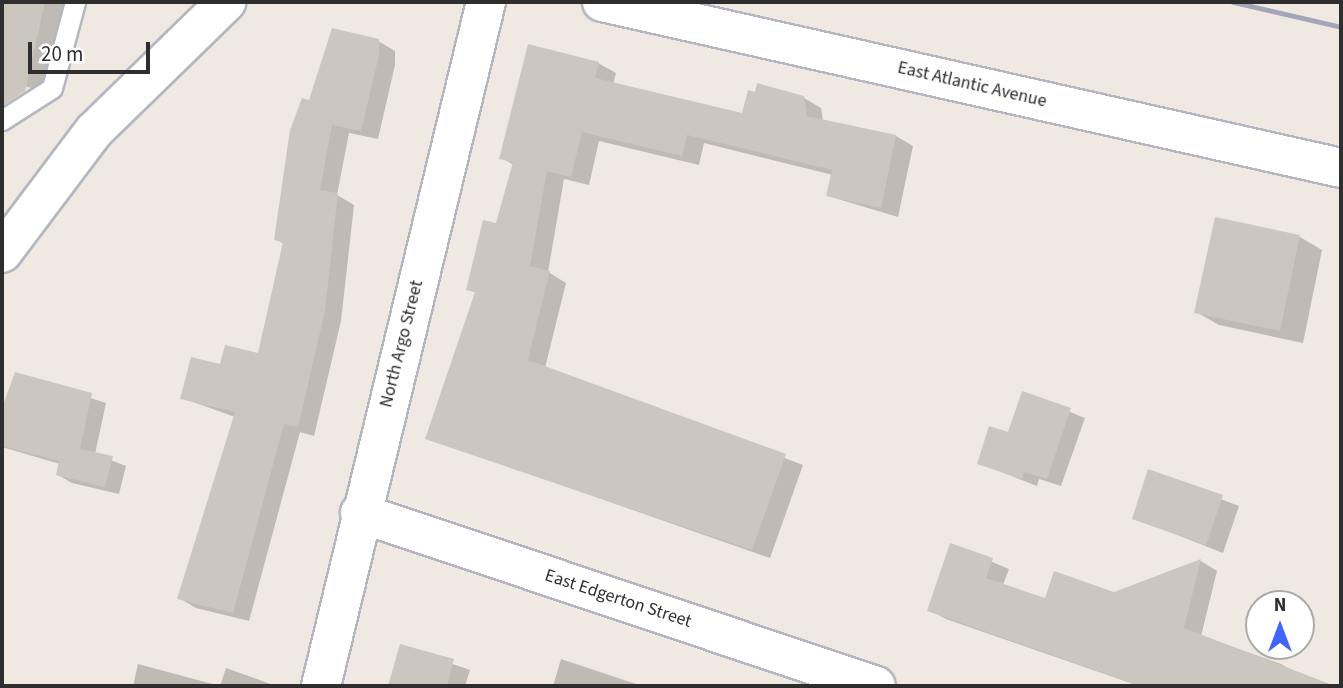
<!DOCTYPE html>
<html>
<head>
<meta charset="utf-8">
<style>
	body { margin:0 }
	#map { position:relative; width:1343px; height:688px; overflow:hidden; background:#efe9e1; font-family:"Source Sans 3",sans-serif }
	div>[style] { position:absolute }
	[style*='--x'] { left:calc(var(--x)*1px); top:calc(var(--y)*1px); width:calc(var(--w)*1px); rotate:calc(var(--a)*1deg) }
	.shadow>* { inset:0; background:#0003 }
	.building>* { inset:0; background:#cbc7bf }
	.roads { filter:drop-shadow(2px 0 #b4b7c1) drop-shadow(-2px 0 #b4b7c1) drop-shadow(0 2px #b4b7c1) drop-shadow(0 -2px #b4b7c1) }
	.service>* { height:19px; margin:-9.5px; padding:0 9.5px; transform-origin:9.5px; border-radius:9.5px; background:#fff }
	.minor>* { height:38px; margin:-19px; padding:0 19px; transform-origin:19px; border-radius:19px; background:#fff }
	.secondary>* { height:38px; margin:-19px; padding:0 19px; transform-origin:19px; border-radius:19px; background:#fff }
	.rail>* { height:5px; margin:-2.5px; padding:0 2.5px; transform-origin:2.5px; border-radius:2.5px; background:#a3a6b8 }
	span { translate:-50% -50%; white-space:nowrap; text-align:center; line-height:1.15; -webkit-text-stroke:5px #fff; paint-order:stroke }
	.street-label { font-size:18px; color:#2e2e2e }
	.frame { position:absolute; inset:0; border:4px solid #2e2e2e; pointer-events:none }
	.north { position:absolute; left:1245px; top:590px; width:70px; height:70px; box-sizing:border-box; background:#fff; border:2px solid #ababab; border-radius:50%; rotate:0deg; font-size:19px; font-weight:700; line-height:28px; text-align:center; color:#2e2e2e }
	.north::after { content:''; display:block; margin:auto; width:24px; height:32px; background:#4264fb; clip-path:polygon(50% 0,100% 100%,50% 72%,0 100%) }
	.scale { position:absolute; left:28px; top:42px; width:122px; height:32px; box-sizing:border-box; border:4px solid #2e2e2e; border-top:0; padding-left:9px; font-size:21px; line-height:24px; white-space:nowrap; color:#2e2e2e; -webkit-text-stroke:5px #fff; paint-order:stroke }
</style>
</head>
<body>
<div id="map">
	<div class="shadow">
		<div style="clip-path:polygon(2px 2px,75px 2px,54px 93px,2px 81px)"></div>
		<div style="clip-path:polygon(378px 41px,395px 51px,395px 65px,378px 139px,349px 133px,337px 195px,354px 205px,341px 321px,314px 436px,300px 432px,249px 621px,196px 608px,179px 598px,235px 417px,182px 398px,222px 366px,259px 355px,284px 244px,276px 239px,310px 102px)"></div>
		<div style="clip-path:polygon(598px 63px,616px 73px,613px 84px,743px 115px,804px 98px,821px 108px,823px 121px,896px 136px,913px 146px,898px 217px,828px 196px,833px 175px,704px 143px,699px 165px,599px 141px,589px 185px,564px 179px,548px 272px,566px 283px,545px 368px,803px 465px,770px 558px,427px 438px,476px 293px,468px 289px,497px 225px,514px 165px,501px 158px)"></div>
		<div style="clip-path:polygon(1217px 219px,1300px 237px,1322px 250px,1303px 343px,1219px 325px,1196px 312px)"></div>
		<div style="clip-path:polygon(16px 374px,106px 403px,95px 454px,126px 466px,119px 494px,72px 483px,58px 475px,60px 464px,2px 447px,2px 419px)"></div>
		<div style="clip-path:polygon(1023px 393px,1085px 418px,1061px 486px,1039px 479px,1037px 486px,979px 463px,1009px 434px)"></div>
		<div style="clip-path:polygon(1149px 472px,1239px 506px,1223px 553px,1134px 518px)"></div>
		<div style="clip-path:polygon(951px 545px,1009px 569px,1003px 585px,1046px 600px,1114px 594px,1201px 561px,1217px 571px,1201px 636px,1281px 664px,1298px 674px,1293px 686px,1139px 686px,946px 619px,929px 610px)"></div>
		<div style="clip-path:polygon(401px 646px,470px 670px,465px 686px,390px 686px)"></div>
		<div style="clip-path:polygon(561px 659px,642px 686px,553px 686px)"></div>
		<div style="clip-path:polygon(138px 664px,220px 686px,226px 668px,276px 686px,133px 686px)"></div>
	</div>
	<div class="building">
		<div style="clip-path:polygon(2px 2px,45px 2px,25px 91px,2px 106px)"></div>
		<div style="clip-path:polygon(332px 28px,379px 39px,379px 55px,361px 131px,332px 125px,320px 190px,338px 193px,325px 311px,298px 427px,284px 424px,233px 613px,177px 599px,235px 412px,180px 399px,191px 357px,220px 364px,225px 345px,258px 353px,283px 242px,274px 240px,290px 130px,302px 98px,309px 100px)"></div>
		<div style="clip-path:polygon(528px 44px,599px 62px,595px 78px,742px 113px,748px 90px,755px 92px,757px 83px,804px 96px,807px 116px,896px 135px,881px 208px,826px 196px,832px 170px,687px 135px,682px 156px,582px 132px,571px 177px,547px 171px,530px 266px,550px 271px,528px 360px,786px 454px,752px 550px,425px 439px,475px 292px,466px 290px,483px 220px,496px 223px,513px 162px,499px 159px)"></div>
		<div style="clip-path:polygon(1215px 217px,1300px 235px,1280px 331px,1194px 313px)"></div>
		<div style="clip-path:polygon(15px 372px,92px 393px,80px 449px,113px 456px,105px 487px,56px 475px,59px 461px,2px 446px,2px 408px)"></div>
		<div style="clip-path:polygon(1022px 391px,1071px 408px,1047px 479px,1024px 472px,1022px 479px,977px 464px,989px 426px,1008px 432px)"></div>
		<div style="clip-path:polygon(1148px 469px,1223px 495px,1206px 545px,1132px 519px)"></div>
		<div style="clip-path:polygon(950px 543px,993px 558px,986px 578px,1045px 598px,1054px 571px,1114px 592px,1201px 559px,1184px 628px,1335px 686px,1140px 686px,927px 611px)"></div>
		<div style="clip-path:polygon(400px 644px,454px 659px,447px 686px,388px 686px)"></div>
	</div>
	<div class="roads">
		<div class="service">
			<div style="--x:2;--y:120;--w:59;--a:-32.6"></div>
			<div style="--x:52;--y:88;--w:89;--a:-75"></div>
		</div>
		<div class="minor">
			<div style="--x:602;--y:2;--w:757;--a:12.66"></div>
			<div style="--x:360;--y:513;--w:544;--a:18.53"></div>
			<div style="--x:321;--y:686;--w:704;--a:-76.44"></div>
		</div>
		<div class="secondary">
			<div style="--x:2;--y:253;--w:153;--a:-53"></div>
			<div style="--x:94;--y:131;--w:185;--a:-44.3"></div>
		</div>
	</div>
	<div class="rail">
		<div style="--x:1233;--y:2;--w:111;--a:13"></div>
	</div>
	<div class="street-label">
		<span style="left:972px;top:85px;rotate:13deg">East Atlantic Avenue</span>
		<span style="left:402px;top:344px;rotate:-76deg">North Argo Street</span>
		<span style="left:618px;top:599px;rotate:18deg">East Edgerton Street</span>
	</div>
	<div class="frame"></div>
	<div class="north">N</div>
	<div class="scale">20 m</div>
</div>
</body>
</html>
